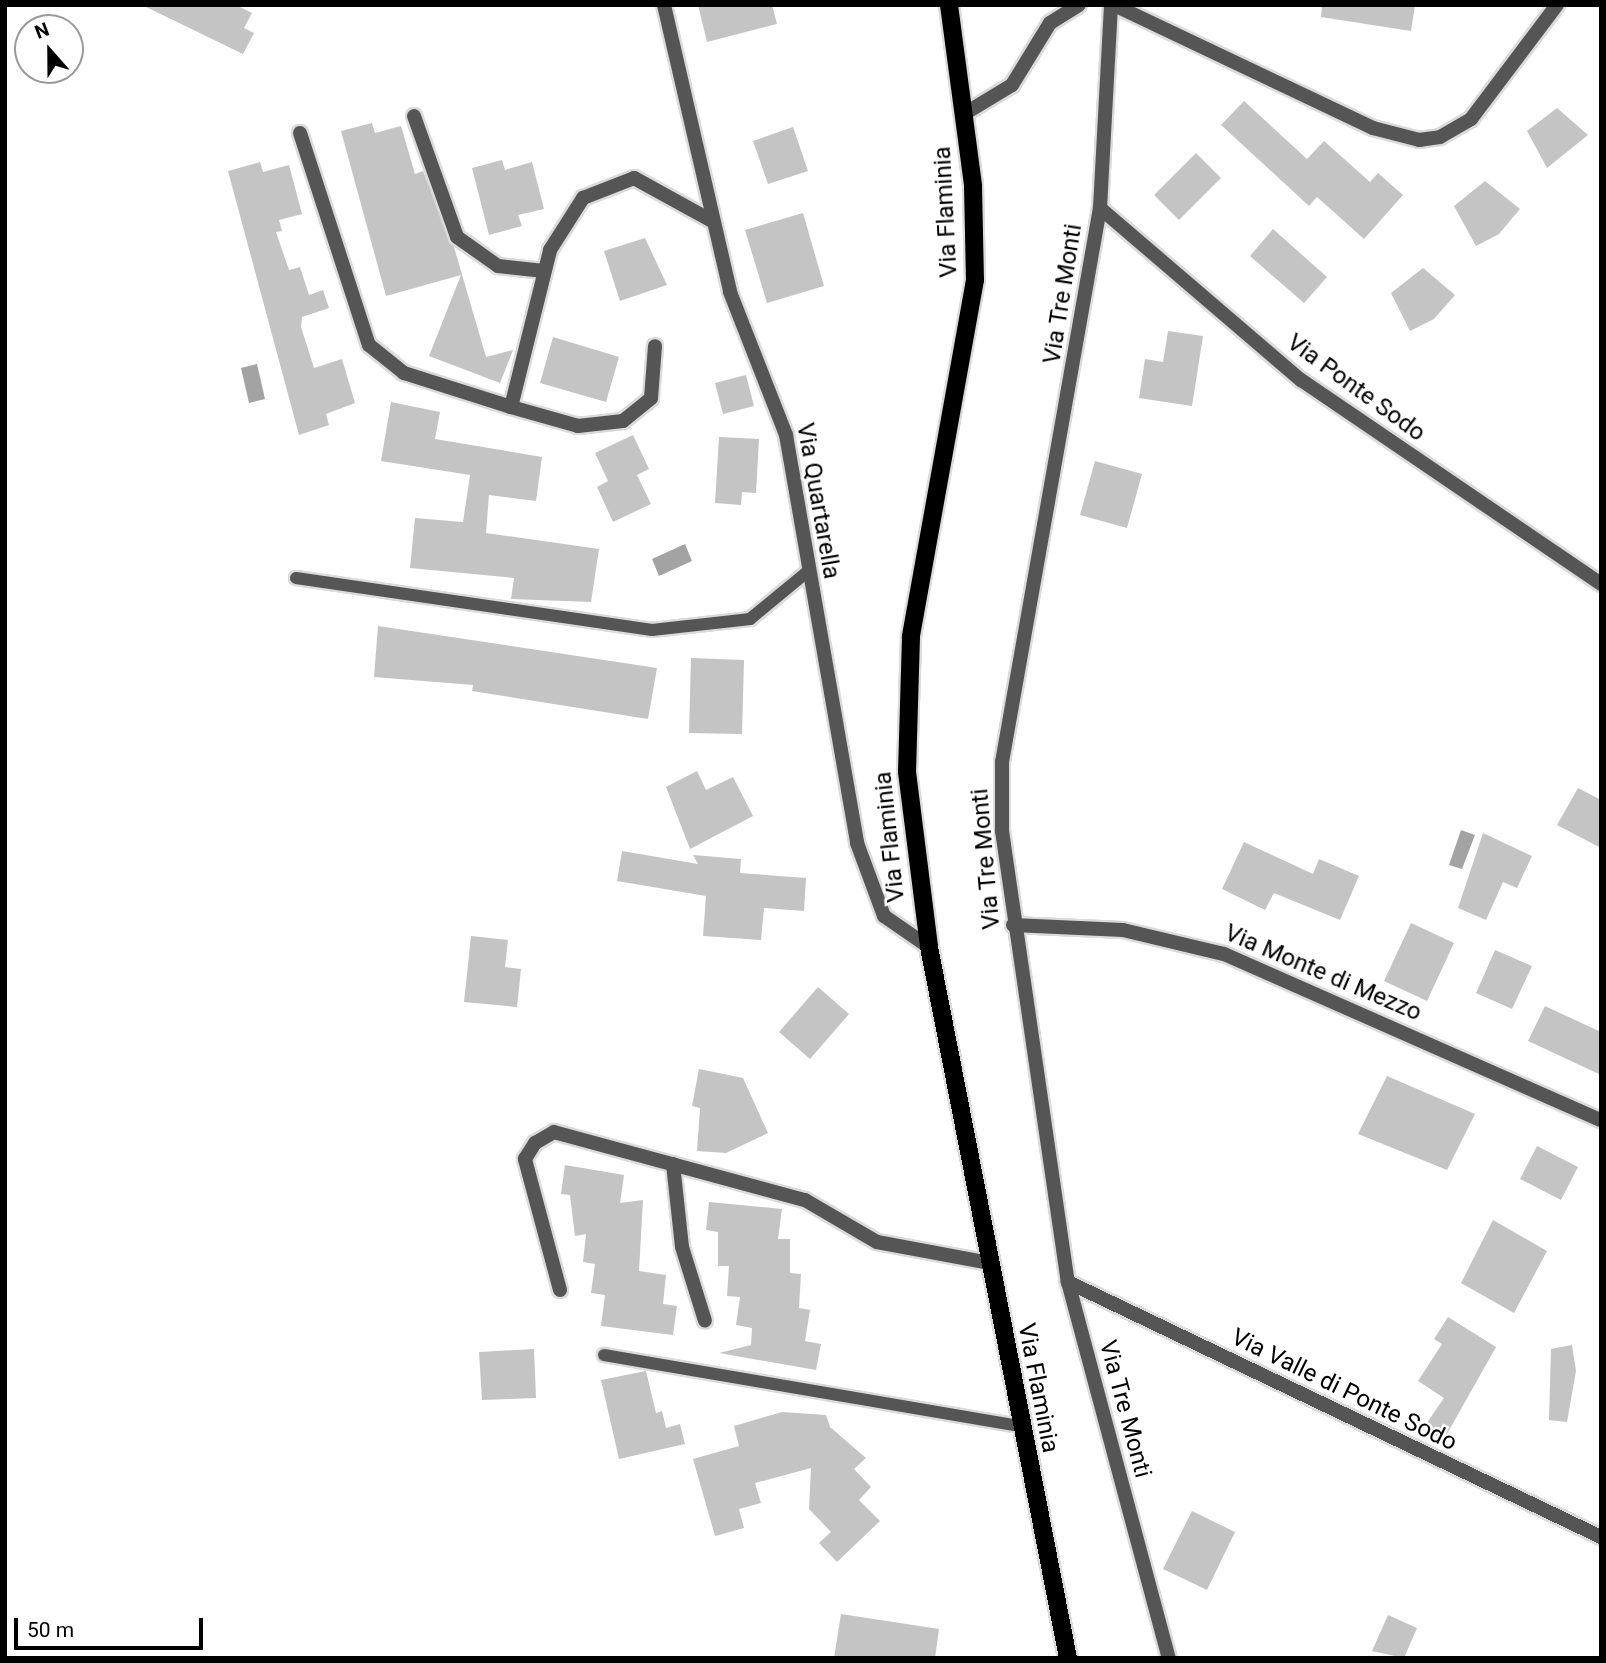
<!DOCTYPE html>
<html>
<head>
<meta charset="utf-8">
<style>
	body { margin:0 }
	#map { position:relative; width:1606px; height:1663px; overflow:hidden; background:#fff; font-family:Roboto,sans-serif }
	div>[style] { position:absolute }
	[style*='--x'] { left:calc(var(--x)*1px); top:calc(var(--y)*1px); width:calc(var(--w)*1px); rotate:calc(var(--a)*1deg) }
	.water>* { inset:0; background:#a3a3a3 }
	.building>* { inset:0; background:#c4c4c4 }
	.roads { filter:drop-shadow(2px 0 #dbdbdb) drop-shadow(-2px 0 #dbdbdb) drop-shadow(0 2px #dbdbdb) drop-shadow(0 -2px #dbdbdb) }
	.service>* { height:12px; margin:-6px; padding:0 6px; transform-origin:6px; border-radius:6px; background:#555 }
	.minor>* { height:14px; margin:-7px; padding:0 7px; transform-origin:7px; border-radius:7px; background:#555 }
	.primary>* { height:18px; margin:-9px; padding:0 9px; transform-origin:9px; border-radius:9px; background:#000 }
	span { translate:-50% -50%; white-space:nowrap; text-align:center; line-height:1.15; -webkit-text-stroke:5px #fff; paint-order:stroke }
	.street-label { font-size:24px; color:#000 }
	.frame { position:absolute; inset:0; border:7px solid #000; pointer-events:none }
	.north { position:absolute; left:14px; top:14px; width:70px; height:70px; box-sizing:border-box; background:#fff; border:2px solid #999; border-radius:50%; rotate:339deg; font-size:19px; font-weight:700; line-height:28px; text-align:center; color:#000 }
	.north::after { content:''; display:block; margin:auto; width:24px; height:32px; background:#000; clip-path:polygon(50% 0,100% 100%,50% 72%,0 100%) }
	.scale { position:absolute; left:14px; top:1618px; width:189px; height:32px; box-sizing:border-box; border:4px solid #000; border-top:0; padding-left:9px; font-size:21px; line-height:24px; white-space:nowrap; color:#000; -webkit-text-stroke:5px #fff; paint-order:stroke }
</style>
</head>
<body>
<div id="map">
	<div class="water">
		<div style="clip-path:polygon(257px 364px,265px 399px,249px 403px,241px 368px)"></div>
		<div style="clip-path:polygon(685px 544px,692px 561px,659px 576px,652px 559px)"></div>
		<div style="clip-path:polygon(1461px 830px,1475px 835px,1462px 869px,1449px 865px)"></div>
	</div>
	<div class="building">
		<div style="clip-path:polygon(142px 5px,236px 5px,252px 13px,244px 28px,254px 33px,243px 54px)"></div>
		<div style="clip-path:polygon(698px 5px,772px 5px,777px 24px,707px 42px)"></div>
		<div style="clip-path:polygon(1322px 5px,1415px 5px,1411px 31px,1321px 17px)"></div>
		<div style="clip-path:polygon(1244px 101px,1307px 159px,1324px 141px,1370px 182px,1378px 173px,1403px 195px,1364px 239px,1317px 197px,1309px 206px,1221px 125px)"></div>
		<div style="clip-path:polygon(1557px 108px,1588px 135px,1547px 168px,1527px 131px)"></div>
		<div style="clip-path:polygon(372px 123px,375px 133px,401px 126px,415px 174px,423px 171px,454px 247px,486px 357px,513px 350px,500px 383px,429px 356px,461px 275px,386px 296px,341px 131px)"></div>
		<div style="clip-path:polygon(793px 127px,808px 171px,768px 184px,753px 141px)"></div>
		<div style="clip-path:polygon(1196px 153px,1221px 178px,1179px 220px,1154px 195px)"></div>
		<div style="clip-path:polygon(502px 160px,505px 170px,532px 162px,544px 209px,518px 215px,522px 226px,489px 235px,472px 168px)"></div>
		<div style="clip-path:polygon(260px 162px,263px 172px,289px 165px,302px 214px,279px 220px,282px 231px,276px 232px,289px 270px,300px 267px,309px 295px,323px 290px,329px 308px,302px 317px,301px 327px,314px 368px,342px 359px,355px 403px,326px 414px,329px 425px,299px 435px,228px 171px)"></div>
		<div style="clip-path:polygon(1485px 181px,1520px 209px,1499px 234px,1476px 246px,1454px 206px)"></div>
		<div style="clip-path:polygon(803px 213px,824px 286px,767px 303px,745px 230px)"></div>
		<div style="clip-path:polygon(1273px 229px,1327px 277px,1304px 303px,1250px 256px)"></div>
		<div style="clip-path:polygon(645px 238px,667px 285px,620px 301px,604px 251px)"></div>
		<div style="clip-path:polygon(1423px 268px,1455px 295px,1434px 319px,1410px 331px,1391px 293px)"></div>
		<div style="clip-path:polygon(1168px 331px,1203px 336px,1192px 406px,1139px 398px,1145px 359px,1163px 362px)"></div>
		<div style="clip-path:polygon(553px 337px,619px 357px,606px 402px,540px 383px)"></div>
		<div style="clip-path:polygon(746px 375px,754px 406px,723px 414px,715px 383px)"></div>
		<div style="clip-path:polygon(391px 402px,440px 412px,435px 439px,542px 457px,536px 501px,489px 495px,486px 533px,599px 549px,591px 602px,511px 599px,514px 578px,410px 568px,415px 518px,463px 522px,470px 475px,381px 461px)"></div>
		<div style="clip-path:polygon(633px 435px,649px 469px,637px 475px,651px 504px,613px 522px,597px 487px,608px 481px,595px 453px)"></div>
		<div style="clip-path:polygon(719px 437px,759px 439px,756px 493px,742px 492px,741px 505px,715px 503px)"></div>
		<div style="clip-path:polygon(1095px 461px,1142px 474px,1127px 528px,1080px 515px)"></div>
		<div style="clip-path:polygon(378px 626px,657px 668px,648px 719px,472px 691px,473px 685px,374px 677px)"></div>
		<div style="clip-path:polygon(691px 658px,744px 660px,742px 734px,689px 733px)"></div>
		<div style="clip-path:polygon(697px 771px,706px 790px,733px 777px,753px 816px,690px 849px,666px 787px)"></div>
		<div style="clip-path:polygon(1578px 788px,1601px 800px,1601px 848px,1557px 825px)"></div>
		<div style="clip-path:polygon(1483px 833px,1532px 856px,1517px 888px,1503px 882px,1486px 920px,1458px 908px)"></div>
		<div style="clip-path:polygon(1244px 842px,1313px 874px,1319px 859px,1359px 876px,1340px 920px,1274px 893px,1265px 910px,1222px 889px)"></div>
		<div style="clip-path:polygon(622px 851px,698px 864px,693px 855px,741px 859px,740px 873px,806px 878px,804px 911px,764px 908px,761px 940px,703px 936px,706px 896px,617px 881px)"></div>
		<div style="clip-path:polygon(1411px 923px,1454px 943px,1427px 1001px,1384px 981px)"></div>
		<div style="clip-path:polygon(471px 936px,508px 940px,505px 967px,521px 969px,517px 1007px,464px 1002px)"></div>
		<div style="clip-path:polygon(1495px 950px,1532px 966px,1512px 1009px,1476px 993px)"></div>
		<div style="clip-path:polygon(818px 987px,849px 1014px,810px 1059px,779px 1032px)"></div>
		<div style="clip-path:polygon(1545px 1006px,1601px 1032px,1601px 1075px,1528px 1041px)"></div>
		<div style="clip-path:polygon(699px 1069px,743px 1078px,768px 1133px,726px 1153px,697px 1151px,700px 1108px,692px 1106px)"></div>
		<div style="clip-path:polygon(1387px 1076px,1475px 1114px,1447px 1170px,1358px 1134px)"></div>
		<div style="clip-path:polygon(1537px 1146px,1578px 1167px,1561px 1200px,1520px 1179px)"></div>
		<div style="clip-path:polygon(565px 1165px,624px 1175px,620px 1203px,643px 1200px,639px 1271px,666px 1275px,663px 1304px,677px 1306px,673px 1335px,601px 1326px,605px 1295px,591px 1293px,595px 1264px,583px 1262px,586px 1234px,575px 1236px,570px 1195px,561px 1194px)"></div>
		<div style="clip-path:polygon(709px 1202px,782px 1209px,778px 1239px,790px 1239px,790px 1273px,801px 1274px,799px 1308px,810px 1310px,805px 1341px,821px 1344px,816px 1370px,719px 1353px,751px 1345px,752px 1328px,736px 1325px,740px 1297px,727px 1296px,729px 1266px,718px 1266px,718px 1232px,706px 1230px)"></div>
		<div style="clip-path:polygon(1493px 1220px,1547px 1251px,1514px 1313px,1461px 1283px)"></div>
		<div style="clip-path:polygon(1448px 1317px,1496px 1347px,1443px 1441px,1424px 1427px,1444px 1398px,1418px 1381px,1442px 1344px,1434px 1339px)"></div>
		<div style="clip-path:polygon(1572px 1345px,1576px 1371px,1567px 1422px,1549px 1420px,1551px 1349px)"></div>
		<div style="clip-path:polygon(534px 1349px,536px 1398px,482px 1400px,479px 1352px)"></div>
		<div style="clip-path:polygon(646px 1371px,656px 1413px,662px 1411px,666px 1428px,680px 1424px,685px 1444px,619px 1459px,601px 1380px)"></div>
		<div style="clip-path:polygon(782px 1412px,826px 1415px,830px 1427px,866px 1458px,854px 1469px,871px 1487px,859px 1500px,880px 1521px,837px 1562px,819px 1543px,831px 1532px,809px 1509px,811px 1468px,755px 1483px,761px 1503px,739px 1509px,744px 1528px,715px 1536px,693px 1459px,739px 1446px,734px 1426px)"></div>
		<div style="clip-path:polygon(1192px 1511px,1235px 1532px,1207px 1590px,1163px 1569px)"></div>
		<div style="clip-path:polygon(841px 1614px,939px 1629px,935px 1658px,834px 1658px)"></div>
		<div style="clip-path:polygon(1388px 1615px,1417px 1628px,1404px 1658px,1372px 1651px)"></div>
	</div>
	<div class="roads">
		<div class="service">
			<div style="--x:296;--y:578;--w:360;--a:8.3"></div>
			<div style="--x:652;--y:630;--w:99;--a:-6.4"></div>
			<div style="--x:750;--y:619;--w:74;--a:-39.5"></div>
			<div style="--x:604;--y:1355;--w:422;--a:9.7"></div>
		</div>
		<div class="minor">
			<div style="--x:664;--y:5;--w:294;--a:77"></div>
			<div style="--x:730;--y:292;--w:154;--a:68.6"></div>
			<div style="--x:786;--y:435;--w:414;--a:80.1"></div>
			<div style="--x:857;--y:843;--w:78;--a:69.7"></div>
			<div style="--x:884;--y:916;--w:55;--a:34.6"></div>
			<div style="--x:1111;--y:5;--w:203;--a:93.1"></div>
			<div style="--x:1100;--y:208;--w:563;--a:100.03"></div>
			<div style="--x:1002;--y:762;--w:69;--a:90"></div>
			<div style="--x:1002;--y:831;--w:456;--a:81.7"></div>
			<div style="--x:1068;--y:1282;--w:389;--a:75"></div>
			<div style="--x:1114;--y:5;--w:287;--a:25.4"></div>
			<div style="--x:1373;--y:128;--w:48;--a:14.6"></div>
			<div style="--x:1419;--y:140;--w:21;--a:-8"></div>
			<div style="--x:1440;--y:137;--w:36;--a:-30"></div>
			<div style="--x:1471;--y:119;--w:143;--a:-53"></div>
			<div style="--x:964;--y:114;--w:56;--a:-31.1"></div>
			<div style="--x:1012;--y:85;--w:73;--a:-58.5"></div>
			<div style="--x:1050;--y:23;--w:34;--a:-32"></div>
			<div style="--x:414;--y:116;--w:128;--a:70.4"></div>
			<div style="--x:457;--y:237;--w:50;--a:35.3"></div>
			<div style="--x:498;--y:266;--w:46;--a:6.2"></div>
			<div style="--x:300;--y:133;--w:223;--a:72"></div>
			<div style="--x:369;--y:345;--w:45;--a:38.7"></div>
			<div style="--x:404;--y:373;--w:112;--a:17.6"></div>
			<div style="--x:511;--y:407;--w:162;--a:-76"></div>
			<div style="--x:550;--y:250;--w:62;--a:-57.6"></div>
			<div style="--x:583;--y:198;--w:55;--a:-21.4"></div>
			<div style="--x:634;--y:178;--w:91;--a:28.8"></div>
			<div style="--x:1100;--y:208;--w:265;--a:40.6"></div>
			<div style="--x:1301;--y:380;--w:363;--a:34.2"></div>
			<div style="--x:511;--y:407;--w:70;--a:15.8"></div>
			<div style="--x:578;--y:426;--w:45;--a:-6.3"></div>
			<div style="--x:623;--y:421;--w:36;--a:-39"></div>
			<div style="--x:651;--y:398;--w:52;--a:-85.6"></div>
			<div style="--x:1013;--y:925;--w:110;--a:2.6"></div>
			<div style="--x:1123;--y:930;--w:104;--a:13.4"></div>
			<div style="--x:1224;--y:954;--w:412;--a:23.8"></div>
			<div style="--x:673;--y:1164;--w:83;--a:83.8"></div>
			<div style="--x:682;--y:1247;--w:77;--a:72.7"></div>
			<div style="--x:1068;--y:1282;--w:591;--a:25.57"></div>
			<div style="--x:560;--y:1290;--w:136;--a:-105"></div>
			<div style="--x:525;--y:1159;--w:19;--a:-58"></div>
			<div style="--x:535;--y:1143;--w:22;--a:-30"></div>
			<div style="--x:554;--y:1132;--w:260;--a:15.2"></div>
			<div style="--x:805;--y:1200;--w:83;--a:30.3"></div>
			<div style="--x:877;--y:1242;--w:114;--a:10.6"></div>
		</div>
		<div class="primary">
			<div style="--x:949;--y:5;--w:183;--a:82.4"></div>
			<div style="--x:973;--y:186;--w:94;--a:88.8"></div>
			<div style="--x:975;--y:280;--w:363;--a:100.2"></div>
			<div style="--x:911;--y:637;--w:135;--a:91.7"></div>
			<div style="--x:907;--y:772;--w:176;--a:82.8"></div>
			<div style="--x:929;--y:947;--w:724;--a:78.94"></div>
		</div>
	</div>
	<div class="street-label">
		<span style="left:946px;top:212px;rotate:-93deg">Via Flaminia</span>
		<span style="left:1063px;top:294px;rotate:-81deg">Via Tre Monti</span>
		<span style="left:1356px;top:388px;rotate:36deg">Via Ponte Sodo</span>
		<span style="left:818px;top:501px;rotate:80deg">Via Quartarella</span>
		<span style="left:890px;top:837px;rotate:-96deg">Via Flaminia</span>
		<span style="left:986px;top:859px;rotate:-95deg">Via Tre Monti</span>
		<span style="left:1323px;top:973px;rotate:23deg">Via Monte di Mezzo</span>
		<span style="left:1038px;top:1388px;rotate:79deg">Via Flaminia</span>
		<span style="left:1344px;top:1390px;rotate:26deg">Via Valle di Ponte Sodo</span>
		<span style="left:1125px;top:1409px;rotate:75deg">Via Tre Monti</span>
	</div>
	<div class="frame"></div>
	<div class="north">N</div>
	<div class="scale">50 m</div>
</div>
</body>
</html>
